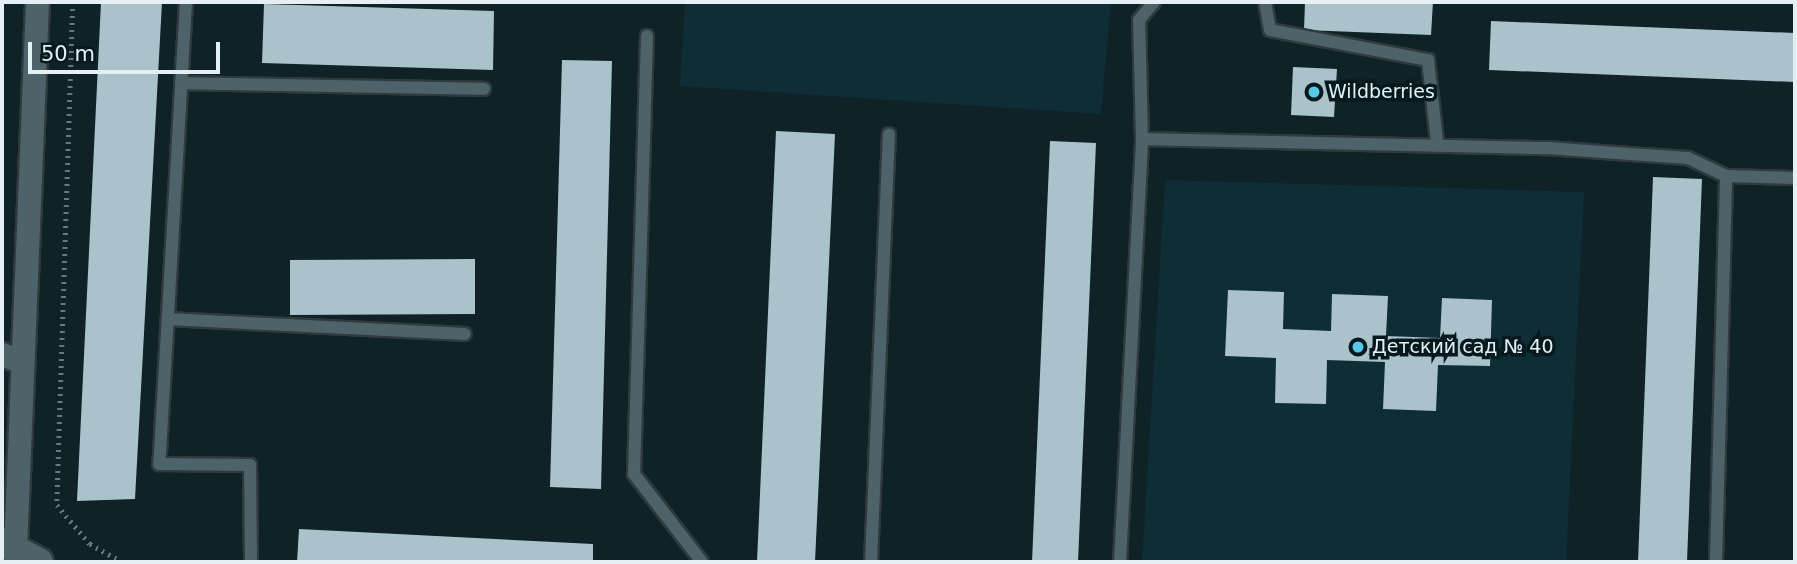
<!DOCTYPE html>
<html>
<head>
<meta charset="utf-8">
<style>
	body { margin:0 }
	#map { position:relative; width:1797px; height:564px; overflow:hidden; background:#0e2228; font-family:"DejaVu Sans",sans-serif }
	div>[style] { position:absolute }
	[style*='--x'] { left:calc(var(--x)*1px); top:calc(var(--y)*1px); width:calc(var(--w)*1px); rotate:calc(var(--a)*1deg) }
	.built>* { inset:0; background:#0f2d35 }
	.building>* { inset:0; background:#aac2c9 }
	.path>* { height:4.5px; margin-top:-2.25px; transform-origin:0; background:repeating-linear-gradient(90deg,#68787e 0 2px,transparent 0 7px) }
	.roads { filter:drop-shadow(2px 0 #2e3a3e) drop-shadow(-2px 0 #2e3a3e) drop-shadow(0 2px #2e3a3e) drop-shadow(0 -2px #2e3a3e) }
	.service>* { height:12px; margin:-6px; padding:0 6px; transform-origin:6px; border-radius:6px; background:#4d6369 }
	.minor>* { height:23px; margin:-11.5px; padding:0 11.5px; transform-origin:11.5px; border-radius:11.5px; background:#4d6369 }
	.tertiary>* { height:28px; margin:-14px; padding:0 14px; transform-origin:14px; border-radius:14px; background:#4d6369 }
	.dots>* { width:19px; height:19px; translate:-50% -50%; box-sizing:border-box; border:4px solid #05191e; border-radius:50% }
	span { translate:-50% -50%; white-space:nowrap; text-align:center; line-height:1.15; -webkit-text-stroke:7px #05191e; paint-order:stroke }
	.poi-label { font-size:19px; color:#e4f0f4 }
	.left { translate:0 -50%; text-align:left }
	.frame { position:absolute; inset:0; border:4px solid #e4f0f4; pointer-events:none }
	.scale { position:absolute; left:28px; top:42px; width:192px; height:32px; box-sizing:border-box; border:4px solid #e4f0f4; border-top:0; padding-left:9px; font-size:21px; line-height:24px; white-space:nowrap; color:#e4f0f4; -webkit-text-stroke:5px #05191e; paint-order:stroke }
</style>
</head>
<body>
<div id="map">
	<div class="built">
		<div style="clip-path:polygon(685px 2px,1111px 2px,1101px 114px,680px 86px)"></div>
		<div style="clip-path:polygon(1165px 180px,1584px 192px,1566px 562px,1142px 562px)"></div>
	</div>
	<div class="building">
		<div style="clip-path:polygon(101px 2px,162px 2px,135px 499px,77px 501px)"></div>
		<div style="clip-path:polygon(1305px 2px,1433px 2px,1431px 35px,1304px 30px)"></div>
		<div style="clip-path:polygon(264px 4px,494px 11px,493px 70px,262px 63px)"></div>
		<div style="clip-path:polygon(1491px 21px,1795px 33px,1795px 82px,1489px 70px)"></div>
		<div style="clip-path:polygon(562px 60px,612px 61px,601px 489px,550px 487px)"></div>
		<div style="clip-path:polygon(1293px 67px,1337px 69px,1334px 117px,1291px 115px)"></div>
		<div style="clip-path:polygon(776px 131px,835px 134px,815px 562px,757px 562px)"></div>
		<div style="clip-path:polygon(1050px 141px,1096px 143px,1078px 562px,1032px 562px)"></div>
		<div style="clip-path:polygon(1653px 177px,1702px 179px,1687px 562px,1638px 562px)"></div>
		<div style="clip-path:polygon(475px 259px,475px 314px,290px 315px,290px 260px)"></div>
		<div style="clip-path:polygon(1228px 290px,1284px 292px,1283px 329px,1331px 331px,1332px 294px,1388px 296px,1386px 336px,1440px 338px,1442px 298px,1492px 300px,1490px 366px,1438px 365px,1436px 411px,1383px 409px,1385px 362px,1327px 360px,1326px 404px,1275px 403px,1276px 358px,1225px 356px)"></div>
		<div style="clip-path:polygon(299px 529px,593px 544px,593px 562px,297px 562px)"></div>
	</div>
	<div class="path">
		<div style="--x:73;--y:2;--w:503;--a:91.82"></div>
		<div style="--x:57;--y:505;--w:51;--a:49.8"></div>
		<div style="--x:90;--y:544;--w:38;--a:29"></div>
	</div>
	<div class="roads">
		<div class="service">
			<div style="--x:186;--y:2;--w:463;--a:93.3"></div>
			<div style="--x:159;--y:464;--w:91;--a:0.6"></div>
			<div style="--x:250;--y:465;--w:97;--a:89.4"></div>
			<div style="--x:1265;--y:2;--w:28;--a:80"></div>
			<div style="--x:1270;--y:30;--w:161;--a:10.8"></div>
			<div style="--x:1428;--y:60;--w:81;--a:83.7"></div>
			<div style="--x:647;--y:36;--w:438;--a:91.7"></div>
			<div style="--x:634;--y:474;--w:111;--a:52.3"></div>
			<div style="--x:181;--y:83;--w:303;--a:1.1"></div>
			<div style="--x:1142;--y:139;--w:405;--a:1.3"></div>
			<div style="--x:1547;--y:148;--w:141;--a:4.1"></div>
			<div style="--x:1688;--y:158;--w:42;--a:25.3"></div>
			<div style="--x:168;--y:319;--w:297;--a:2.9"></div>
			<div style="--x:871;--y:562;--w:428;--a:-87.6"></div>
			<div style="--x:1120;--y:562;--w:424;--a:-87"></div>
			<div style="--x:1142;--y:139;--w:119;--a:-91.4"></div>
			<div style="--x:1139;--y:20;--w:23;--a:-50"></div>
			<div style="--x:1716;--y:562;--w:386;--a:-88.5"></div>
			<div style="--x:1726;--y:176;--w:69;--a:1.7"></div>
		</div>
		<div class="minor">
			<div style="--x:2;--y:354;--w:22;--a:22"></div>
			<div style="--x:15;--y:550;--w:548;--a:-87.7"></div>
		</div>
		<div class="tertiary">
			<div style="--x:2;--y:542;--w:42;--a:28.4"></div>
		</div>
	</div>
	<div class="dots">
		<div style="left:1314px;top:92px;background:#59c8e5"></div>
		<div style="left:1358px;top:347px;background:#59c8e5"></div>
	</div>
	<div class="poi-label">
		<span class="left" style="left:1328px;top:92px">Wildberries</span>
		<span class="left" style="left:1372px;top:347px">Детский сад № 40</span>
	</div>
	<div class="frame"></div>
	<div class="scale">50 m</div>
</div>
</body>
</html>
